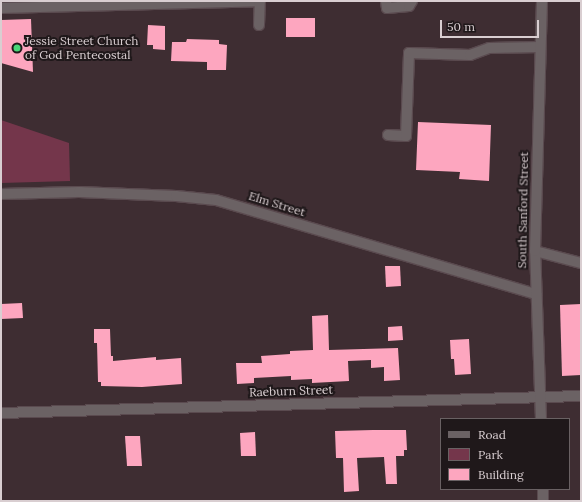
<!DOCTYPE html>
<html>
<head>
<meta charset="utf-8">
<style>
	body { margin:0 }
	#map { position:relative; width:582px; height:502px; overflow:hidden; background:#3e2d32; font-family:Lora,serif }
	div>[style] { position:absolute }
	[style*='--x'] { left:calc(var(--x)*1px); top:calc(var(--y)*1px); width:calc(var(--w)*1px); rotate:calc(var(--a)*1deg) }
	.green>* { inset:0; background:#74364b }
	.building>* { inset:0; background:#fda6bf }
	.roads { filter:drop-shadow(1px 0 #5a4a4f) drop-shadow(-1px 0 #5a4a4f) drop-shadow(0 1px #5a4a4f) drop-shadow(0 -1px #5a4a4f) }
	.minor>* { height:10px; margin:-5px; padding:0 5px; transform-origin:5px; border-radius:5px; background:#6b6264 }
	.dots>* { width:11px; height:11px; translate:-50% -50%; box-sizing:border-box; border:2px solid #1f181a; border-radius:50% }
	span { translate:-50% -50%; white-space:nowrap; text-align:center; line-height:1.15; -webkit-text-stroke:4px #1f181a; paint-order:stroke }
	.poi-label { font-size:12px; color:#d9ced1 }
	.left { translate:0 -50%; text-align:left }
	.street-label { font-size:12px; color:#d9ced1 }
	.frame { position:absolute; inset:0; border:2px solid #d9ced1; pointer-events:none }
	.legend { position:absolute; left:440px; top:418px; width:130px; height:72px; box-sizing:border-box; background:#1f181a; border:1px solid #696163; margin:0; padding:5px 7px; list-style:none; font-size:12px; color:#d9ced1 }
	.legend li { display:flex; align-items:center; gap:8px; height:20px }
	.legend b { width:20px; border:1px solid #696163 }
	.scale { position:absolute; left:440px; top:20px; width:99px; height:18px; box-sizing:border-box; border:2px solid #d9ced1; border-top:0; padding-left:5px; font-size:12px; line-height:14px; white-space:nowrap; color:#d9ced1; -webkit-text-stroke:3px #1f181a; paint-order:stroke }
</style>
</head>
<body>
<div id="map">
	<div class="green">
		<div style="clip-path:polygon(1px 120px,69px 143px,70px 181px,1px 183px)"></div>
	</div>
	<div class="building">
		<div style="clip-path:polygon(286px 18px,315px 18px,315px 37px,286px 37px)"></div>
		<div style="clip-path:polygon(31px 19px,33px 72px,1px 63px,1px 20px)"></div>
		<div style="clip-path:polygon(148px 25px,165px 26px,165px 50px,153px 49px,153px 45px,147px 45px)"></div>
		<div style="clip-path:polygon(187px 39px,219px 40px,219px 44px,227px 45px,226px 70px,207px 70px,207px 62px,171px 61px,172px 42px,186px 42px)"></div>
		<div style="clip-path:polygon(418px 122px,491px 125px,489px 181px,459px 179px,460px 172px,416px 170px)"></div>
		<div style="clip-path:polygon(385px 266px,400px 266px,401px 286px,386px 287px)"></div>
		<div style="clip-path:polygon(22px 303px,23px 318px,1px 319px,1px 304px)"></div>
		<div style="clip-path:polygon(581px 304px,581px 375px,562px 376px,560px 305px)"></div>
		<div style="clip-path:polygon(328px 315px,329px 350px,398px 348px,400px 380px,384px 381px,384px 367px,371px 368px,371px 360px,348px 361px,349px 381px,312px 383px,312px 379px,291px 380px,291px 376px,254px 378px,254px 383px,237px 384px,236px 363px,262px 363px,261px 356px,290px 354px,290px 351px,313px 350px,312px 316px)"></div>
		<div style="clip-path:polygon(402px 326px,403px 340px,388px 341px,388px 327px)"></div>
		<div style="clip-path:polygon(94px 329px,110px 329px,111px 356px,113px 356px,113px 361px,156px 357px,156px 360px,181px 358px,182px 384px,142px 387px,101px 386px,101px 382px,98px 382px,97px 343px,94px 343px)"></div>
		<div style="clip-path:polygon(469px 339px,471px 374px,455px 375px,454px 359px,451px 359px,450px 340px)"></div>
		<div style="clip-path:polygon(373px 430px,406px 430px,407px 450px,404px 450px,404px 456px,396px 456px,397px 484px,386px 484px,384px 457px,357px 458px,359px 491px,344px 492px,343px 458px,336px 458px,335px 431px)"></div>
		<div style="clip-path:polygon(255px 432px,256px 456px,241px 456px,240px 433px)"></div>
		<div style="clip-path:polygon(125px 436px,140px 436px,142px 466px,127px 466px)"></div>
	</div>
	<div class="roads">
		<div class="minor">
			<div style="--x:386;--y:1;--w:7;--a:82"></div>
			<div style="--x:387;--y:8;--w:22;--a:-5"></div>
			<div style="--x:409;--y:6;--w:6;--a:-59"></div>
			<div style="--x:1;--y:8;--w:259;--a:-1.5"></div>
			<div style="--x:259;--y:25;--w:24;--a:-88"></div>
			<div style="--x:388;--y:135;--w:18;--a:3"></div>
			<div style="--x:406;--y:136;--w:83;--a:-87.9"></div>
			<div style="--x:409;--y:53;--w:61;--a:1.9"></div>
			<div style="--x:470;--y:55;--w:20;--a:-20"></div>
			<div style="--x:489;--y:48;--w:51;--a:-1.1"></div>
			<div style="--x:1;--y:194;--w:78;--a:-1.5"></div>
			<div style="--x:79;--y:192;--w:97;--a:2.4"></div>
			<div style="--x:176;--y:196;--w:40;--a:5.7"></div>
			<div style="--x:216;--y:200;--w:334;--a:16.4"></div>
			<div style="--x:535;--y:251;--w:48;--a:14.6"></div>
			<div style="--x:1;--y:413;--w:580;--a:-1.68"></div>
			<div style="--x:541;--y:419;--w:168;--a:-92"></div>
			<div style="--x:535;--y:251;--w:250;--a:-88.4"></div>
			<div style="--x:543;--y:489;--w:12;--a:90"></div>
		</div>
	</div>
	<div class="dots">
		<div style="left:17px;top:48px;background:#48d778"></div>
	</div>
	<div class="poi-label">
		<span class="left" style="left:25px;top:48px">Jessie Street Church<br>of God Pentecostal</span>
	</div>
	<div class="street-label">
		<span style="left:277px;top:204px;rotate:17deg">Elm Street</span>
		<span style="left:523px;top:210px;rotate:-89deg">South Sanford Street</span>
		<span style="left:291px;top:391px;rotate:-2deg">Raeburn Street</span>
	</div>
	<div class="frame"></div>
	<ul class="legend">
	<li><b style="height:5px;background:#6b6264"></b>Road</li>
	<li><b style="height:11px;background:#74364b"></b>Park</li>
	<li><b style="height:11px;background:#fda6bf"></b>Building</li>
	</ul>
	<div class="scale">50 m</div>
</div>
</body>
</html>
